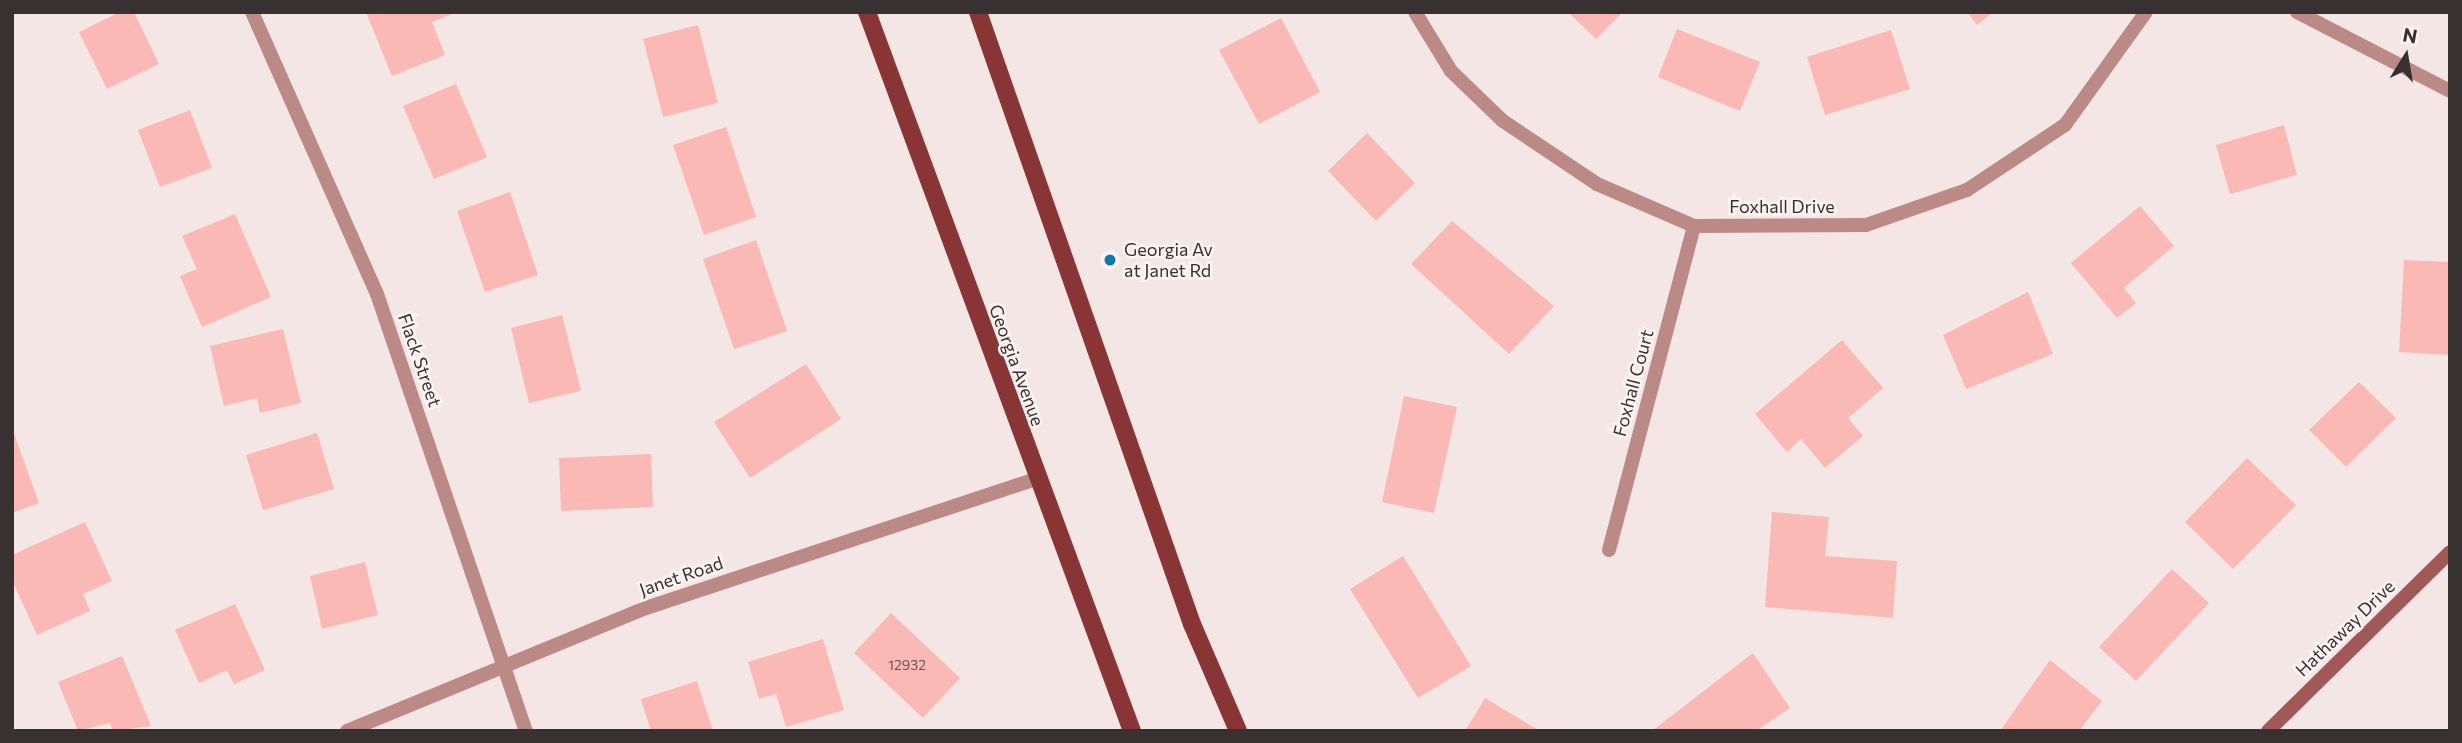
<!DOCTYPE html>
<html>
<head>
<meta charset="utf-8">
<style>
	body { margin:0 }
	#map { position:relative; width:2462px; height:743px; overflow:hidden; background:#f4e6e5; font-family:Commissioner,sans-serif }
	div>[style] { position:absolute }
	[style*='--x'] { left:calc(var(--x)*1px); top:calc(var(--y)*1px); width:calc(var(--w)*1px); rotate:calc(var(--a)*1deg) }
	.building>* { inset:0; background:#fbb9b5 }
	.street>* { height:14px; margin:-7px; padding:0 7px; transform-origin:7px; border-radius:7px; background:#bb8986 }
	.secondary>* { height:14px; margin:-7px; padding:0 7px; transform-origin:7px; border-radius:7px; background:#a05957 }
	.primary>* { height:18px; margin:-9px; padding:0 9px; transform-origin:9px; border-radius:9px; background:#8a3535 }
	.dots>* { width:19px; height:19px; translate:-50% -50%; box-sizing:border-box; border:4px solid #fff4f3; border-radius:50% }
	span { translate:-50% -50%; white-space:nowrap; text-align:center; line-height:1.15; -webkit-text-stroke:5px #fff4f3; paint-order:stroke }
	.number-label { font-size:14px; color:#685352 }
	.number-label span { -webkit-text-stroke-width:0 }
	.street-label { font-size:18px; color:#373131 }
	.poi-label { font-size:18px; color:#373131 }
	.left { translate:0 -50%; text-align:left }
	.frame { position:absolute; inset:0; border:14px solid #373131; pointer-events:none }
	.north { position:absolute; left:2371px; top:21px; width:70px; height:70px; -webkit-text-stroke:5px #fff4f3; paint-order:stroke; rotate:11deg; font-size:19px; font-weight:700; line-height:28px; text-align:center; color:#373131 }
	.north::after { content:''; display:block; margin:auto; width:24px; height:32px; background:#373131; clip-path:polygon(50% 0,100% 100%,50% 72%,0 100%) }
</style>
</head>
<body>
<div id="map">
	<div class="building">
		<div style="clip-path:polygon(120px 12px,134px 12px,159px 64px,107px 89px,79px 32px)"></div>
		<div style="clip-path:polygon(366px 12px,457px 12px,432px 22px,445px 55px,392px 76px)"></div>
		<div style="clip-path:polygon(1568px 12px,1623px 12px,1596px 39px)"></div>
		<div style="clip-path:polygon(1967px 12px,1993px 12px,1977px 25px)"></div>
		<div style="clip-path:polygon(1281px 18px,1320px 92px,1259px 124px,1219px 50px)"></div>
		<div style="clip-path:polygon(698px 25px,718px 103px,663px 117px,643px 39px)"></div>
		<div style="clip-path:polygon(1677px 29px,1760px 62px,1740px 111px,1658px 77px)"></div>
		<div style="clip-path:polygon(1891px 30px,1910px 89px,1825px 115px,1807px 57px)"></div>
		<div style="clip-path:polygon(456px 84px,487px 157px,434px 179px,403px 106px)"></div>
		<div style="clip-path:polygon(190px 110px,212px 168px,160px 187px,138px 130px)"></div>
		<div style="clip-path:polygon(2284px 125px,2297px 175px,2230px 194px,2216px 145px)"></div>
		<div style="clip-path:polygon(726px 127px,756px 217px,704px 235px,673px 145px)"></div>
		<div style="clip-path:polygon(1367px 133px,1415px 183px,1376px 221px,1328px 171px)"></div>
		<div style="clip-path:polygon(510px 192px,538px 275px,485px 292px,457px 211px)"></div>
		<div style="clip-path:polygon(2140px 206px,2174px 246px,2124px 288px,2136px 303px,2117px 318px,2071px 263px)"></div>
		<div style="clip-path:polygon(235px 214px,271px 297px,202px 327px,180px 276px,197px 269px,182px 236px)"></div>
		<div style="clip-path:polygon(1452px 221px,1554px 306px,1509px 354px,1411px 264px)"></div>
		<div style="clip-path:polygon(756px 240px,787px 331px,734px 349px,703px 259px)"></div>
		<div style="clip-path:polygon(2404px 260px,2450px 262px,2450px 355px,2399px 352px)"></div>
		<div style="clip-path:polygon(2028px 292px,2053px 354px,1966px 389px,1943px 335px)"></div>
		<div style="clip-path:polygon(562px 315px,581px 391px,529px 403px,511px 328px)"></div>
		<div style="clip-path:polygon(283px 329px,301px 403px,260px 413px,257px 398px,224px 406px,210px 346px)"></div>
		<div style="clip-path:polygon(1842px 340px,1883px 388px,1848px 418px,1863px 436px,1825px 468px,1801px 439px,1787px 452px,1755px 414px)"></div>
		<div style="clip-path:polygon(806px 364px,841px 419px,750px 478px,714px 422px)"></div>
		<div style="clip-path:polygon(2359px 382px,2396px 418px,2346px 467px,2309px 430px)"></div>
		<div style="clip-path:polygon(1404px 396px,1457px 407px,1434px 513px,1382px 502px)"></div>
		<div style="clip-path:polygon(12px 428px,39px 503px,12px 513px)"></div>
		<div style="clip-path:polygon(317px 433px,334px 489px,263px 510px,246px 455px)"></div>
		<div style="clip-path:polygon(651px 454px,653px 507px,561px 511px,559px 458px)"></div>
		<div style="clip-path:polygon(2247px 458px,2296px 505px,2233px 569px,2185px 522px)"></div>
		<div style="clip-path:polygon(1772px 512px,1829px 517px,1825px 556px,1897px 561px,1893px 618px,1765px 607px)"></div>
		<div style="clip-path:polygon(85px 522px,112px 581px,83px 594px,90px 611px,37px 635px,12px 580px,12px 555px)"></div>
		<div style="clip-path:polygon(1403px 556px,1471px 666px,1418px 698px,1350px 589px)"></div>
		<div style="clip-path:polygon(365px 562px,378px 615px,322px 629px,310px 576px)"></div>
		<div style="clip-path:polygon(2172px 569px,2209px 603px,2136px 681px,2099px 647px)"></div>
		<div style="clip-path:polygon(235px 604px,265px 670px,234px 684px,227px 670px,199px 683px,175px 630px)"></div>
		<div style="clip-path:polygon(891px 613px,960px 678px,923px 718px,854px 653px)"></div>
		<div style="clip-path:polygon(823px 639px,844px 710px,786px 727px,776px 694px,759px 699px,748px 662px)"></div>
		<div style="clip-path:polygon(1753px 653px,1790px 708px,1756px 731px,1652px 731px)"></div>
		<div style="clip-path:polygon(122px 656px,151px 726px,113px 731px,110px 723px,78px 731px,58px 682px)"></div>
		<div style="clip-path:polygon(2050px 660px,2102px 701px,2079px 731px,2000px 731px)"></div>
		<div style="clip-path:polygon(697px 681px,713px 731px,651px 731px,641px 699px)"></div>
		<div style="clip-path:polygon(1485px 698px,1540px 731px,1465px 731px)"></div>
	</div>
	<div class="street">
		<div style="--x:252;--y:12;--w:308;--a:66.1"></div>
		<div style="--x:377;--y:294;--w:462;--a:71.2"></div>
		<div style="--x:1415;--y:12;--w:69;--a:58.6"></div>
		<div style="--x:1451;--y:71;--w:72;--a:43.9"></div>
		<div style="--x:1503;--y:121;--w:113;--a:33.8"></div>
		<div style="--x:1597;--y:184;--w:106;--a:23.4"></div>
		<div style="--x:1694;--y:226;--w:172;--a:-0.3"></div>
		<div style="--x:1866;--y:225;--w:107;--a:-19.1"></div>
		<div style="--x:1967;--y:190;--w:118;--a:-33.6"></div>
		<div style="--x:2065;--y:125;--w:139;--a:-54.4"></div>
		<div style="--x:2297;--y:12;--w:172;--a:27.3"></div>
		<div style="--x:1609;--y:550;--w:335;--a:-75.3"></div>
		<div style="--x:347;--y:731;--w:323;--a:-22.4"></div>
		<div style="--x:646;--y:608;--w:411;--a:-18.3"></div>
	</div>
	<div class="secondary">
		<div style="--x:2268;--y:731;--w:255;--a:-44.5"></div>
	</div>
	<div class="primary">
		<div style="--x:867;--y:12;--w:766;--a:69.77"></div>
		<div style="--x:978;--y:12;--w:648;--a:70.73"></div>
		<div style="--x:1192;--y:624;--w:116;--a:66.7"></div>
	</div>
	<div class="dots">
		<div style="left:1110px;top:260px;background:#117ba5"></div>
	</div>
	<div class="number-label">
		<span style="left:907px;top:665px">12932</span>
	</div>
	<div class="street-label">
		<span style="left:1782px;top:206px">Foxhall Drive</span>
		<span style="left:420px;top:360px;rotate:71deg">Flack Street</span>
		<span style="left:1017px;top:365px;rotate:70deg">Georgia Avenue</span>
		<span style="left:1633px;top:383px;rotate:-75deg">Foxhall Court</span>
		<span style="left:681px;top:576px;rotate:-19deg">Janet Road</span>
		<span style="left:2345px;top:628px;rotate:-44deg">Hathaway Drive</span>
	</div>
	<div class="poi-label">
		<span class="left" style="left:1124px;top:260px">Georgia Av<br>at Janet Rd</span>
	</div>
	<div class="frame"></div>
	<div class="north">N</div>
</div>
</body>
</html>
